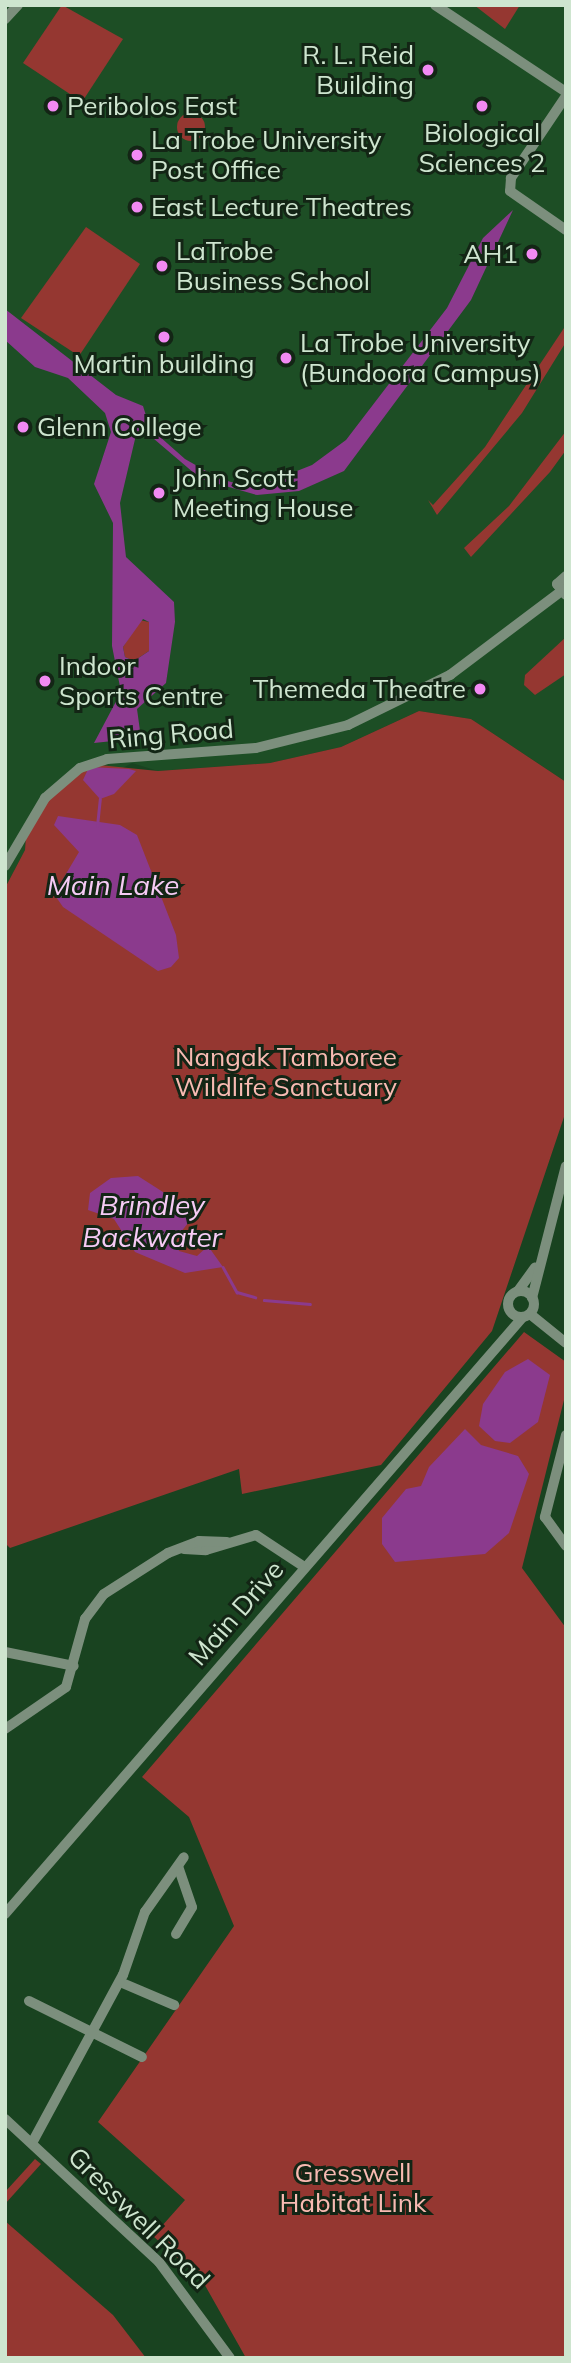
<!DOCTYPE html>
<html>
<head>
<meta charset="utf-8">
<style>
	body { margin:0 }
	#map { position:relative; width:571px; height:2363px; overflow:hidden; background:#194320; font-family:Mulish,sans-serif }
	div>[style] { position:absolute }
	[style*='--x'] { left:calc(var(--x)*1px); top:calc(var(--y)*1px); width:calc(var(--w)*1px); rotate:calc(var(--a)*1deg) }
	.built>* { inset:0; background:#1d4e25 }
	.green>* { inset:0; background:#953731 }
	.round { border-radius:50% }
	.water>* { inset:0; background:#8b3a8d }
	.stream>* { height:2.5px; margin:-1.25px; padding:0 1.25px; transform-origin:1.25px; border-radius:1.25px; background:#8b3a8d }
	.street>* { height:10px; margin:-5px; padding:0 5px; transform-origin:5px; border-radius:5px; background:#7c8f7d }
	.street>.ring { margin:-5px; padding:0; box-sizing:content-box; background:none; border:10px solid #7c8f7d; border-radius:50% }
	.dots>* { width:19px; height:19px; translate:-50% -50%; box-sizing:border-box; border:4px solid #132515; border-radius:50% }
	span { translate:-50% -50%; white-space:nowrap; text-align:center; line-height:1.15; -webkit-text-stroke:6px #132515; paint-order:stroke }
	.poi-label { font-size:26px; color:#cee5cf }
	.right { translate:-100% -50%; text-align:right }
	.left { translate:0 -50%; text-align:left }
	.street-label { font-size:26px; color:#cee5cf }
	.park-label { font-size:26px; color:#f8bab2 }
	.water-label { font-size:28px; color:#f6cbf5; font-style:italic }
	.frame { position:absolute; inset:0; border:7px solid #cee5cf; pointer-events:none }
</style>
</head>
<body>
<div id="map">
	<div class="built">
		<div style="clip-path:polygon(5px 5px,566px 5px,566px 782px,471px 719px,419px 711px,341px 747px,270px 763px,158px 771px,132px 763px,27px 820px,25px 850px,5px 888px)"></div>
	</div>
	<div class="green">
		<div style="clip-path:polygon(62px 5px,123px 39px,82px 102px,23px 63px)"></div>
		<div style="clip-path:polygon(474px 5px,520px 5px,505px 29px)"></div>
		<div class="round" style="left:177px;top:113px;width:28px;height:28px"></div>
		<div style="clip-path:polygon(86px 227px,140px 264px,79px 356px,21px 318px)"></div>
		<div style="clip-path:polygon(566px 325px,566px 342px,522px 413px,437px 515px,428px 500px,433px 505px,485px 447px)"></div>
		<div style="clip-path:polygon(566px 431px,566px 450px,550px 472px,471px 557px,464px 548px,509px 506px)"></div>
		<div style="clip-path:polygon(140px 620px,149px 622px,149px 651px,134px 661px,125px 657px,123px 647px)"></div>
		<div style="clip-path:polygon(566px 637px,566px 674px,535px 695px,524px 685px,525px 675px)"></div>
		<div style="clip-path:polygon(419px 711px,471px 719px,566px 782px,566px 1111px,492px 1331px,381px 1465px,242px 1494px,239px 1469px,10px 1548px,5px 1543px,5px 888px,25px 850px,27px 820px,69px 775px,99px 765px,158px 771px,270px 763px,341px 747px)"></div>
		<div style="clip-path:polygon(524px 1332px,566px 1362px,566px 1392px,522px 1568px,566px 1628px,566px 2358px,246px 2358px,202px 2280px,153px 2236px,185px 2200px,98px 2122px,234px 1926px,189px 1817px,142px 1777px)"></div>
		<div style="clip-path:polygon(35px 2159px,41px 2164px,5px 2204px,5px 2192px)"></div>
		<div style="clip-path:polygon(5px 2221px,113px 2315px,146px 2358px,5px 2358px)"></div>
	</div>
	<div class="water">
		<div style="clip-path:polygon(evenodd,513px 210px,471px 300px,344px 471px,299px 491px,257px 495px,201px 479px,147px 433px,136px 435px,120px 503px,126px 557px,174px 602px,175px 622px,166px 683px,137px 709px,141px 738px,94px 743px,121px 692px,112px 646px,113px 523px,94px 484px,111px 432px,105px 413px,68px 378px,35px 367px,5px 340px,5px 309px,116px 395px,143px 406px,150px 428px,185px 459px,220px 479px,254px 488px,312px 465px,346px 440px,447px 308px,483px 238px,513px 210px,143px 619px,149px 622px,149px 651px,134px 661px,125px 657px,123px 647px,143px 619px)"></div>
		<div style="clip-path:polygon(89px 767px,129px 769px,136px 771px,114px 794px,100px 799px,83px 780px)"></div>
		<div style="clip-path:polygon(58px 816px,120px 825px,137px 835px,176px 935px,179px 958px,171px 967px,158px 971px,63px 907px,54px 894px,79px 852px,54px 825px)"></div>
		<div style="clip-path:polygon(138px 1176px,177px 1201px,189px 1222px,175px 1239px,179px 1251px,197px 1256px,208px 1246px,223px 1267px,185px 1273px,135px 1252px,114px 1219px,88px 1210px,90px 1193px,111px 1178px)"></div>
		<div style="clip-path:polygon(528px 1359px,550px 1375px,538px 1422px,510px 1443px,495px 1441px,479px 1426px,483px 1404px,505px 1372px)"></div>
		<div style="clip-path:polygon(465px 1429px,481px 1445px,518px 1456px,529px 1474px,509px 1533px,485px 1554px,395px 1562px,382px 1544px,382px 1518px,406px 1489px,421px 1486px,429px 1467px)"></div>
	</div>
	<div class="stream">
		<div style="--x:97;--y:826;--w:27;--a:-84"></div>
		<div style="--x:223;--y:1267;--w:29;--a:61"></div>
		<div style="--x:237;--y:1292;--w:19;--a:16"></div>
		<div style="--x:264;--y:1300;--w:46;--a:5"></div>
	</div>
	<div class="street">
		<div style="--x:435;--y:5;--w:157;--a:33.6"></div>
		<div style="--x:5;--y:19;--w:19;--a:-47"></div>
		<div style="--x:566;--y:96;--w:99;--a:123.9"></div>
		<div style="--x:511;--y:178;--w:13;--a:94"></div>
		<div style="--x:510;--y:191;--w:68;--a:34.9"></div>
		<div style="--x:566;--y:576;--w:12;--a:138"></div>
		<div style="--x:557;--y:584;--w:14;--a:51"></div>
		<div style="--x:5;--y:866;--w:79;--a:-59.5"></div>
		<div style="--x:45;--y:798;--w:46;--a:-40.6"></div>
		<div style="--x:80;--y:768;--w:28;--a:-18"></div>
		<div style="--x:107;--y:759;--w:149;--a:-4.2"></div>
		<div style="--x:256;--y:748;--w:95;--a:-14"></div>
		<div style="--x:348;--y:725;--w:114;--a:-26.1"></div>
		<div style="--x:450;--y:675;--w:138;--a:-37"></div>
		<div class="ring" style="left:508px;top:1291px;width:16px;height:16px"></div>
		<div style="--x:518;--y:1291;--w:29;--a:-54"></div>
		<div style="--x:532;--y:1298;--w:136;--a:-75.6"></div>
		<div style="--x:530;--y:1314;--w:46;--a:38.9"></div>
		<div style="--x:566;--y:1435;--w:85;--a:104.4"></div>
		<div style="--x:545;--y:1517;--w:36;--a:54"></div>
		<div style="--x:184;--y:1549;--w:22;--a:3"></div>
		<div style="--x:206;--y:1550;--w:52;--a:-16.7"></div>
		<div style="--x:256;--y:1535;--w:56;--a:33.4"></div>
		<div style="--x:5;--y:1652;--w:70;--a:11.5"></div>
		<div style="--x:5;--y:1729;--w:74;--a:-34.5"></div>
		<div style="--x:66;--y:1687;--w:71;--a:-74.4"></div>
		<div style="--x:85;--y:1619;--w:31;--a:-53"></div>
		<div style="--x:104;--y:1594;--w:76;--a:-32.6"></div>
		<div style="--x:168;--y:1553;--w:33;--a:-21"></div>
		<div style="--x:199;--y:1541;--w:28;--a:2"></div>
		<div style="--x:5;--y:1914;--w:789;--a:-49.06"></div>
		<div style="--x:176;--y:1934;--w:31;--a:-59"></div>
		<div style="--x:192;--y:1907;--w:43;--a:-108.9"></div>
		<div style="--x:120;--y:1982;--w:59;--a:23.1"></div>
		<div style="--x:29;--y:2001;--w:126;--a:26.4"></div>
		<div style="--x:5;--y:2119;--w:210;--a:42.9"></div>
		<div style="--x:159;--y:2262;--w:119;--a:53.5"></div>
		<div style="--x:32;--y:2143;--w:191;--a:-61.6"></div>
		<div style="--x:123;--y:1975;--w:67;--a:-70.8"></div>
		<div style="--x:145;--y:1912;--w:67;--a:-54.7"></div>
	</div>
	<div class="dots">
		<div style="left:428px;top:70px;background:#f28af3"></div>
		<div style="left:53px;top:106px;background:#f28af3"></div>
		<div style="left:482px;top:106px;background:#f28af3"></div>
		<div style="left:137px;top:155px;background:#f28af3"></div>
		<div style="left:137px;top:207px;background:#f28af3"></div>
		<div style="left:532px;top:254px;background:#f28af3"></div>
		<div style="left:162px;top:266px;background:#f28af3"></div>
		<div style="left:164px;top:337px;background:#f28af3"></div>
		<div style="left:286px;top:358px;background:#f28af3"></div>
		<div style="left:23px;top:427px;background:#f28af3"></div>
		<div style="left:159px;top:493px;background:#f28af3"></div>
		<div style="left:45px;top:681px;background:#f28af3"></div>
		<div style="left:480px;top:689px;background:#f28af3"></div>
	</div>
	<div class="poi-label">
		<span class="right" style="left:414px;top:70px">R. L. Reid<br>Building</span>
		<span class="left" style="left:67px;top:106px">Peribolos East</span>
		<span style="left:482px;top:148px">Biological<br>Sciences 2</span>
		<span class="left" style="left:151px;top:155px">La Trobe University<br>Post Office</span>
		<span class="left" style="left:151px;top:207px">East Lecture Theatres</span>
		<span class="left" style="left:176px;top:266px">LaTrobe<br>Business School</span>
		<span class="right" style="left:518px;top:254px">AH1</span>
		<span class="left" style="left:300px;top:358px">La Trobe University<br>(Bundoora Campus)</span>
		<span style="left:164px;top:364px">Martin building</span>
		<span class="left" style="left:37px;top:427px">Glenn College</span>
		<span class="left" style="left:173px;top:493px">John Scott<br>Meeting House</span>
		<span class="left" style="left:59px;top:681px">Indoor<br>Sports Centre</span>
		<span class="right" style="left:466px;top:689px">Themeda Theatre</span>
	</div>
	<div class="street-label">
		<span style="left:171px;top:734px;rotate:-5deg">Ring Road</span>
		<span style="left:236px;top:1613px;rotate:-49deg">Main Drive</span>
		<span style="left:139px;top:2218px;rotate:45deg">Gresswell Road</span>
	</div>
	<div class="park-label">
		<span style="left:286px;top:1072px">Nangak Tamboree<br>Wildlife Sanctuary</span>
		<span style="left:353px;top:2188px">Gresswell<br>Habitat Link</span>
	</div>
	<div class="water-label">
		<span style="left:113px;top:885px">Main Lake</span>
		<span style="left:152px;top:1221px">Brindley<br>Backwater</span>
	</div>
	<div class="frame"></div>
</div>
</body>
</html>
